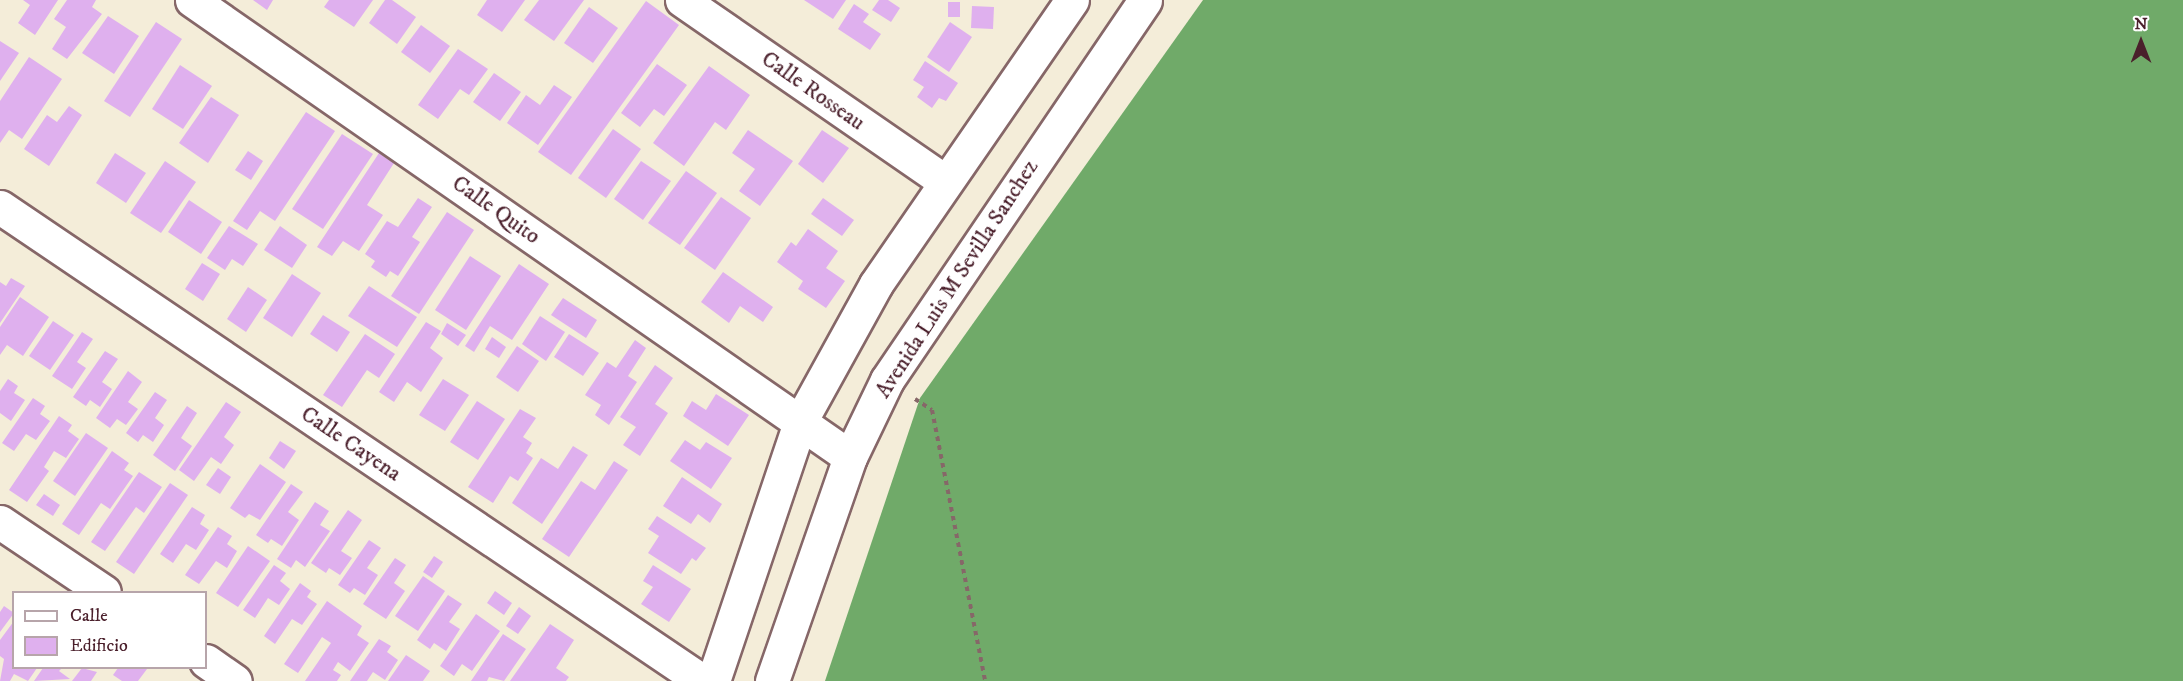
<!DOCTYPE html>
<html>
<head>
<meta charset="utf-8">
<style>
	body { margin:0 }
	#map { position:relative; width:2183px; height:681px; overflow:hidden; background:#f4edd9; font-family:"IM FELL DW Pica",serif }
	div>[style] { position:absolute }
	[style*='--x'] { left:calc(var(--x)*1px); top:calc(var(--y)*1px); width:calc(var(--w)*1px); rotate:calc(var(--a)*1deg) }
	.forest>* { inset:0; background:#70aa69 }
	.building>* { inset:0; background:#dfb0ee }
	.path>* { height:4px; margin-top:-2px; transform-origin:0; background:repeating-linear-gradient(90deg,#866768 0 4.5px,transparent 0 9px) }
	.roads { filter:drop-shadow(2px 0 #866768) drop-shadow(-2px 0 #866768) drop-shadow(0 2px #866768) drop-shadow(0 -2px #866768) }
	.minor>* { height:33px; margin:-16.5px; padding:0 16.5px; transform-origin:16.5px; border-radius:16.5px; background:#fff }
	span { translate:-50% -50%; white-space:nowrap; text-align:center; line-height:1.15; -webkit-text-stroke:5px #fff; paint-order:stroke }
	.street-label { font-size:22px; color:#4a1f2b }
	.legend { position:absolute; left:12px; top:591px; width:195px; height:78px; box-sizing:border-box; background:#fff; border:2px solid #b7a5aa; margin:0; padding:8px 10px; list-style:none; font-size:18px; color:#4a1f2b }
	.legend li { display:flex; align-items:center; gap:12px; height:30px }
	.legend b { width:30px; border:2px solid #b7a5aa }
	.north { position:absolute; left:2111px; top:12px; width:60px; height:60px; -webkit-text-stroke:4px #fff; paint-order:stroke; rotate:0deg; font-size:16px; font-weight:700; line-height:24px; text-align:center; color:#4a1f2b }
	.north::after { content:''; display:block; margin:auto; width:21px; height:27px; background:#4a1f2b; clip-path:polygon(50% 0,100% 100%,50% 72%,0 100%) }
</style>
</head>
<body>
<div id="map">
	<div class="forest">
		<div style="clip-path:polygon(1203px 0,2183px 0,2183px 681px,825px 681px,920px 398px)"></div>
	</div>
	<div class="building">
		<div style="clip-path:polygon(23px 0,58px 0,35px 35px,18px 23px,30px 5px)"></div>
		<div style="clip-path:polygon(67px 0,96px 0,92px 7px,102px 14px,67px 59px,52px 49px,66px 27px,54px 19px)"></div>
		<div style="clip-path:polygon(253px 0,273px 0,267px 10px)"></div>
		<div style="clip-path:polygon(329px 0,373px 0,354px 27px,324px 7px)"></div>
		<div style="clip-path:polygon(385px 0,392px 0,416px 17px,397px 44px,369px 23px)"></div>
		<div style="clip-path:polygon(487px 0,525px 0,502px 32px,477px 15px)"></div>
		<div style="clip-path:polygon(539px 0,584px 0,554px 41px,524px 20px)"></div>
		<div style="clip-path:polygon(804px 0,846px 0,833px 19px)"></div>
		<div style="clip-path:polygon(879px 0,888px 0,900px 8px,891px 22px,872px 10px)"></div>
		<div style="clip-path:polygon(646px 1px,679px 25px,571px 175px,538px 152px)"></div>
		<div style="clip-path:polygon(948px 2px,960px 2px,960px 17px,948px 17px)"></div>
		<div style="clip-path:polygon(854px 4px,869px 14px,863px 22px,881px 34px,870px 50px,838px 29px)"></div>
		<div style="clip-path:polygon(972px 6px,994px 7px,993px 29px,971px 28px)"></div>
		<div style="clip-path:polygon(589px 7px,618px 28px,593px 63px,564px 43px)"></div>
		<div style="clip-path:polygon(108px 16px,139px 36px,114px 74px,82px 53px)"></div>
		<div style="clip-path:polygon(156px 22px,182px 39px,130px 117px,104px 101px)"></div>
		<div style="clip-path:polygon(950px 22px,972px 37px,949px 72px,927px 57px)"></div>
		<div style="clip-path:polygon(421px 25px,450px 46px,430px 73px,401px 52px)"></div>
		<div style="clip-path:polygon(0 41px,19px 53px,0 81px)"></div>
		<div style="clip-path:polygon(458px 49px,488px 69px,469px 95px,460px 89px,438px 119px,418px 105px)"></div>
		<div style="clip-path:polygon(29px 57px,62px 79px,22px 139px,9px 130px,0 143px,0 101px)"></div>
		<div style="clip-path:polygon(925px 61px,958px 83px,946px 101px,939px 98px,932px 108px,917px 97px,924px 87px,913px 80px)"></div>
		<div style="clip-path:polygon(657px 64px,687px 85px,664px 116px,654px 109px,640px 127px,621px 113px)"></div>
		<div style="clip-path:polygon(180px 65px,212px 86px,183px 129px,152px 109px)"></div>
		<div style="clip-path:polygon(709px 66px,750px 95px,726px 130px,715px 122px,684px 166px,653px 143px)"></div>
		<div style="clip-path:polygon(494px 73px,521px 92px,500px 121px,473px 102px)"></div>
		<div style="clip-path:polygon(554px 85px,572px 97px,538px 145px,507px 123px,526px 95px,540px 105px)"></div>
		<div style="clip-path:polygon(211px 97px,239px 115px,208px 163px,179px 143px)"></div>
		<div style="clip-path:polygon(69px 106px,82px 115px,49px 166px,24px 149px,47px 115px,57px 122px)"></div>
		<div style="clip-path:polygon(306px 112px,335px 131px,275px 221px,260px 211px,247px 230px,233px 221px)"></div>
		<div style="clip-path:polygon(613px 129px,641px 149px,606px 198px,578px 178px)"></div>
		<div style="clip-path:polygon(748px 130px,793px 161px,760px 206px,739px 191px,755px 169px,732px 153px)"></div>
		<div style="clip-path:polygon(822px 130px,849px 148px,823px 183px,798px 164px)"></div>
		<div style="clip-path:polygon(342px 134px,373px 154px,323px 229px,292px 209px)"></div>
		<div style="clip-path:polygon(248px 151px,263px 161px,251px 180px,235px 170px)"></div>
		<div style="clip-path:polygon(115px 153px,146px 173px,126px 203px,96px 183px)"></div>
		<div style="clip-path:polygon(379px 153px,394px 163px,367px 205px,383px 215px,359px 251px,343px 241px,332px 256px,317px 247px)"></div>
		<div style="clip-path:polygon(165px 161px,196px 182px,161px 233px,130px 213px)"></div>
		<div style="clip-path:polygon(641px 161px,671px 181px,643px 220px,614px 199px)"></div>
		<div style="clip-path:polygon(686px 171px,717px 193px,680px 245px,648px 223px)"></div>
		<div style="clip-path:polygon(721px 197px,751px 218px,715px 270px,684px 248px)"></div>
		<div style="clip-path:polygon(418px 198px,432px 207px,412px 237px,420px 242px,398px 276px,390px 271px,386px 277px,371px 267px,375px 261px,365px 254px,387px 221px,398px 227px)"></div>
		<div style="clip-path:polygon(823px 198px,854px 220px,842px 236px,811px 214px)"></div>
		<div style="clip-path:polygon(189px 200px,222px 222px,201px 254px,168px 232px)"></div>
		<div style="clip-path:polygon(447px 212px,474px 230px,419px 314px,391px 296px)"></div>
		<div style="clip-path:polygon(229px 226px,258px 244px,243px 266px,232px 259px,225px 270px,207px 258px)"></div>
		<div style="clip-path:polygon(280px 226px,307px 245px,292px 268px,264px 250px)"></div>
		<div style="clip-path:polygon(808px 229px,838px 251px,826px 268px,845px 281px,826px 308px,798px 289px,803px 281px,777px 262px,791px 242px,796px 246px)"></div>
		<div style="clip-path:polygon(470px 256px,501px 276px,466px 330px,435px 310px)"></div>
		<div style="clip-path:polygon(202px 263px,220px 274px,203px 301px,185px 289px)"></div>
		<div style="clip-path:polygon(519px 264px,549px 284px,512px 340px,490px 326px,474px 352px,465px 346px)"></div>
		<div style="clip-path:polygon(723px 272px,773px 307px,763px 322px,740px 306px,729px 323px,701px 302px)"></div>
		<div style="clip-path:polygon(292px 274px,321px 293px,292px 337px,263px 318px)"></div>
		<div style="clip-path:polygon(11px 278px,25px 286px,0 323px,0 282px,6px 286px)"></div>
		<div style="clip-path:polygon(369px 286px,417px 317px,397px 347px,348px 316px)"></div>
		<div style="clip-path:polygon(248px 287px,267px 300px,246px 332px,227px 319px)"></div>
		<div style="clip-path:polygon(20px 297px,49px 317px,23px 356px,7px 345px,0 355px,0 327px)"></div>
		<div style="clip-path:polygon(563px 298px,597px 320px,586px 338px,551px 315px)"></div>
		<div style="clip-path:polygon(323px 315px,350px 332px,337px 352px,310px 334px)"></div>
		<div style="clip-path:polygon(540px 316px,565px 332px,546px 361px,522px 344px)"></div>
		<div style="clip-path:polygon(53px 321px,74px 335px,50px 370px,29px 356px)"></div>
		<div style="clip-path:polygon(426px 322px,441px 331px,430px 348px,443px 358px,421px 392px,407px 382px,394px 402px,379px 392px)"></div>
		<div style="clip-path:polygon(447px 323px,466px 335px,458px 346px,441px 334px)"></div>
		<div style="clip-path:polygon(82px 332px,93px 339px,77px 362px,86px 368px,72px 389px,52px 376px)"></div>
		<div style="clip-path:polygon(365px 334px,395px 354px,379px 378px,367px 370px,342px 407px,323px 395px)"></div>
		<div style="clip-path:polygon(569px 334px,599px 353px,583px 376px,554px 357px)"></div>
		<div style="clip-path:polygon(492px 337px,506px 347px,499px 358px,485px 349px)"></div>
		<div style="clip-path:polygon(635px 340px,646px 348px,628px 376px,637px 382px,609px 425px,595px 415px,601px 405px,585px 395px,607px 362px,616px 368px)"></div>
		<div style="clip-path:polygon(517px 346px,539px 361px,518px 392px,496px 377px)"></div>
		<div style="clip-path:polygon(105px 351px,118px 359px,102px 382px,112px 389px,100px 407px,90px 400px,86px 406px,73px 397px)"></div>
		<div style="clip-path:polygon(655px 365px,673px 378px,655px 404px,668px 413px,640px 456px,623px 445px,636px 427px,620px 417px)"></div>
		<div style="clip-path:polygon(128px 371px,142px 382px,128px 402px,138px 409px,126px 425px,117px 419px,110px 428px,96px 418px)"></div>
		<div style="clip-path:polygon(8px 379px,18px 386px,14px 393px,25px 400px,11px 421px,0 413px,0 391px)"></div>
		<div style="clip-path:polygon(443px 379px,469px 395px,445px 431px,419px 415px)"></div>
		<div style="clip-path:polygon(155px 392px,167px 400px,155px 418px,164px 425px,153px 442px,143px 435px,138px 442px,126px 433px)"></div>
		<div style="clip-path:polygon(716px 394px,749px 415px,728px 446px,683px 416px,692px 401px,706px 410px)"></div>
		<div style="clip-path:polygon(33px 398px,45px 406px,40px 414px,50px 421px,36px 440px,26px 434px,14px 451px,2px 443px)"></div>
		<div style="clip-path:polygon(477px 401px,505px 419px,478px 460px,450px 442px)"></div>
		<div style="clip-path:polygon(226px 402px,241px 412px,224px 437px,234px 445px,221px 464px,211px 457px,194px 481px,179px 470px)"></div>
		<div style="clip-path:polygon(187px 406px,197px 413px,181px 438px,192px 446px,175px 471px,153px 455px)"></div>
		<div style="clip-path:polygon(520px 409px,536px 418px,523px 437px,532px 443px,526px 453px,533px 458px,518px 481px,510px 476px,493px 503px,468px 487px)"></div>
		<div style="clip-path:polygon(59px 416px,72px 425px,68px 431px,79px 439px,66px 458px,54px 451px,44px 467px,49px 471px,27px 502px,9px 490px)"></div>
		<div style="clip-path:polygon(86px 433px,108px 448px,75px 496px,53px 481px)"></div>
		<div style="clip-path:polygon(685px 440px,700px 450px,706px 442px,732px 458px,711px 489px,670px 461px)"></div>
		<div style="clip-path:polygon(280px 441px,296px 451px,284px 469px,269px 458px)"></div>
		<div style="clip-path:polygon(573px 446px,588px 455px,542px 524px,512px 503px,541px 458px,558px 469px)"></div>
		<div style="clip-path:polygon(112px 451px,129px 463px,124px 470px,133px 476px,110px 509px,101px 503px,79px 535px,62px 524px)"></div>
		<div style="clip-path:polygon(614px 461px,628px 470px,569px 557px,542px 539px,581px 481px,595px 490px)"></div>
		<div style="clip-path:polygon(260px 464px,286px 482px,260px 520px,249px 514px,245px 518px,230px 508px)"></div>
		<div style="clip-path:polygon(218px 468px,231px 477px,220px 494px,206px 485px)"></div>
		<div style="clip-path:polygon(139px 472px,162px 487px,144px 513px,136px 507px,105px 551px,91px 542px)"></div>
		<div style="clip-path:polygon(682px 477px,722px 504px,710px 523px,698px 514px,691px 524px,663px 506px)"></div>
		<div style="clip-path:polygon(170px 483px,188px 495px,134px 574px,116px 562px)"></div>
		<div style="clip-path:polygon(291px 484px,303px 492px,288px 512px,299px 520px,282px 546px,271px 539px,268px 543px,256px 535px)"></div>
		<div style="clip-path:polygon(44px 494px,60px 505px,53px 516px,36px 505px)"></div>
		<div style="clip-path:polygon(315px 502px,329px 511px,320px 525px,330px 531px,305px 567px,296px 560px,291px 568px,277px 559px)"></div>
		<div style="clip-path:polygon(192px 507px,205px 515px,200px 524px,209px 530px,196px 550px,186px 544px,173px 563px,160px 554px)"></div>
		<div style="clip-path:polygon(348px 510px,362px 520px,341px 551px,352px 558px,340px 575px,329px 568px,326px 573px,311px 563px)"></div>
		<div style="clip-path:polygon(657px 516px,706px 548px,696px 561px,692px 558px,681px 574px,648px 553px,659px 536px,648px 529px)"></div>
		<div style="clip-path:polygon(218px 527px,232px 536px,227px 544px,237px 551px,227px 568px,216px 561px,199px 584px,185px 575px)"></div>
		<div style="clip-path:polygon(369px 540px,381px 548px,367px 568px,378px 575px,365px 595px,354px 588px,350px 593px,338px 585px)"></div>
		<div style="clip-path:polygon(248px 546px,270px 561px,238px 607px,216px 593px)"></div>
		<div style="clip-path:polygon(434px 556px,443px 562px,432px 578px,423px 572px)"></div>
		<div style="clip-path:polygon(395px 558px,406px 565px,394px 583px,405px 591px,386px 619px,363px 604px)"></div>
		<div style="clip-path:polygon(274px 565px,286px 573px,280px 581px,290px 589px,279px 605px,268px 598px,255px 618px,243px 610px)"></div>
		<div style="clip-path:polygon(653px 565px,691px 589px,669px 622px,641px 604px,653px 587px,643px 581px)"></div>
		<div style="clip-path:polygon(423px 576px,445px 591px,418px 631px,395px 616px)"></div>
		<div style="clip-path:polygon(300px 583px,311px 591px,307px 597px,317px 604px,302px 625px,292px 619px,275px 644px,264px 636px)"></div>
		<div style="clip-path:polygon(495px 591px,512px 603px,504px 615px,487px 603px)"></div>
		<div style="clip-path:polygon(448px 595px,462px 604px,449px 622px,460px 629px,446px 651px,434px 643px,430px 649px,417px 640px)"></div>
		<div style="clip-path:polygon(327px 601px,362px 626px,357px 635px,369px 643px,350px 671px,338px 662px,333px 670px,341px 675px,337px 681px,305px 681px,331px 643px,322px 637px,298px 673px,284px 664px)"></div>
		<div style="clip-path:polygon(4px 606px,14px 613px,0 632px,0 612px)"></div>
		<div style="clip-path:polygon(519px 607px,531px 616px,518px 634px,506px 626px)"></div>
		<div style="clip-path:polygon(476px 614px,500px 631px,472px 671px,462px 664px,454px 676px,440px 666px)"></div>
		<div style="clip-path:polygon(14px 621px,14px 668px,37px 668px,28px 681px,14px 674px,10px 681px,0 681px,4px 659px,0 656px,0 640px)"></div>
		<div style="clip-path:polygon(550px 624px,574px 640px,556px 668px,569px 677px,566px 681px,510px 681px)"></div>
		<div style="clip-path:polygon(503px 634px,526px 649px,504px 681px,489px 677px,487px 681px,471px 681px)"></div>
		<div style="clip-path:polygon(379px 639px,391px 646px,387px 652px,398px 660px,385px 680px,373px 672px,367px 681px,350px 681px)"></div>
		<div style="clip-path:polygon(406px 655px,430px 671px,423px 681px,388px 681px)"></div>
		<div style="clip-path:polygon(43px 668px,62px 668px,59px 671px,70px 679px,34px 681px)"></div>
		<div style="clip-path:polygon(82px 668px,97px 672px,91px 681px,72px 681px)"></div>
		<div style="clip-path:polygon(118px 668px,144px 668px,147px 669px,138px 681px,122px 681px,113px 675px)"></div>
	</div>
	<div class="path">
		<div style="--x:915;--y:399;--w:20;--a:33"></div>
		<div style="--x:932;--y:410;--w:276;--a:78.9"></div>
	</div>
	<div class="roads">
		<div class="minor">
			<div style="--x:192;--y:0;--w:801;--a:34.78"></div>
			<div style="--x:682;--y:0;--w:318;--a:34.6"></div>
			<div style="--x:0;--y:207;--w:847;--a:34.03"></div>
			<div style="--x:0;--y:522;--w:125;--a:33.9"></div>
			<div style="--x:206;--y:661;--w:35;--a:35"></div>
			<div style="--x:713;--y:681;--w:275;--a:-71.4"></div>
			<div style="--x:801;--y:420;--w:155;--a:-61.1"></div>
			<div style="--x:876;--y:284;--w:345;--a:-55.4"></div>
			<div style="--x:772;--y:681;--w:237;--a:-70.8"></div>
			<div style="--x:850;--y:457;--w:85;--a:-64.3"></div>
			<div style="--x:887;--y:380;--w:459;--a:-55.8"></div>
		</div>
	</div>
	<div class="street-label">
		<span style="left:813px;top:91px;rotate:35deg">Calle Rosseau</span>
		<span style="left:496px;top:210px;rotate:35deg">Calle Quito</span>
		<span style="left:957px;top:279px;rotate:-57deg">Avenida Luis M Sevilla Sanchez</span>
		<span style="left:351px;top:444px;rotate:34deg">Calle Cayena</span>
	</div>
	<ul class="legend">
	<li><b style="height:8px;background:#fff"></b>Calle</li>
	<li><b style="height:16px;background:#dfb0ee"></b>Edificio</li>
	</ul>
	<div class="north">N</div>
</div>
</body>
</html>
